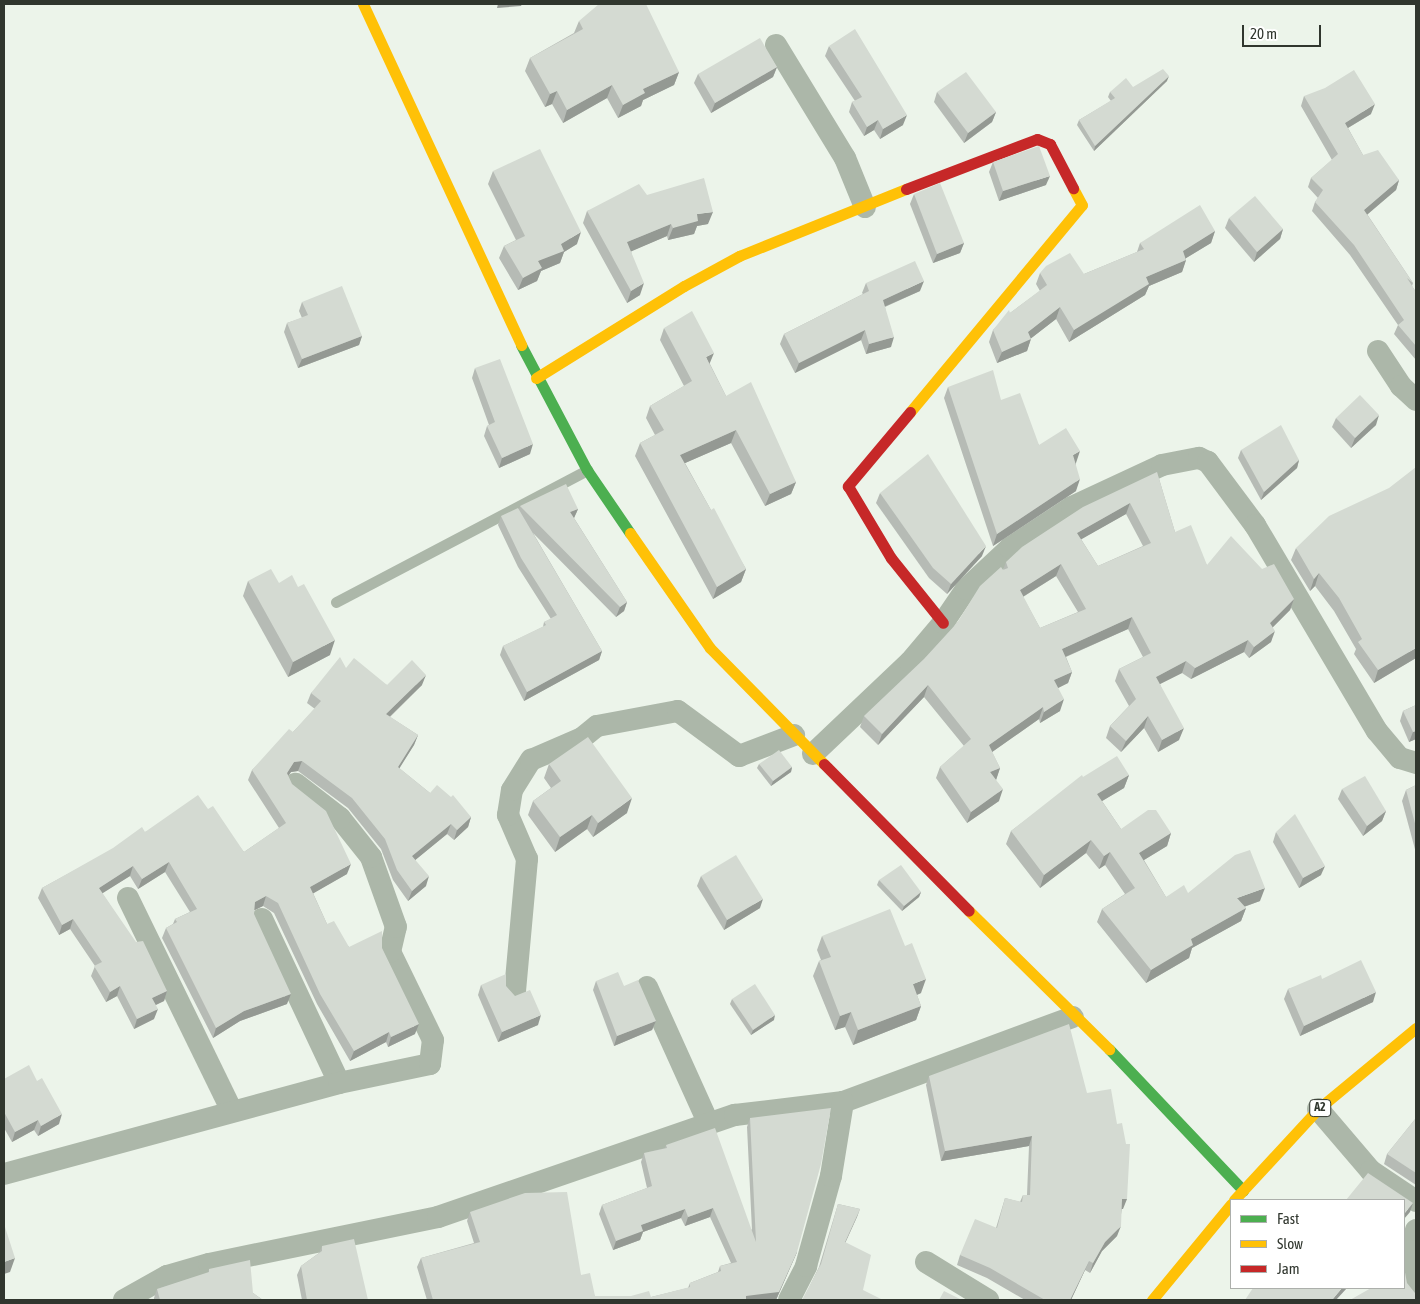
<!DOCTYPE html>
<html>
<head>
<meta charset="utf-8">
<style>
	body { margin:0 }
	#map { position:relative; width:1420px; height:1304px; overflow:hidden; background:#ecf4ea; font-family:"Asap Condensed",sans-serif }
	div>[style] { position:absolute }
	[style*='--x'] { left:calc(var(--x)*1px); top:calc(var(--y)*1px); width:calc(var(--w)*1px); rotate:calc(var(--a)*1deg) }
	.lane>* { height:11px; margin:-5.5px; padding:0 5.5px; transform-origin:5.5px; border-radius:5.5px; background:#acb7a9 }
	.street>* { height:22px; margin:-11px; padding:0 11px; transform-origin:11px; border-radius:11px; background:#acb7a9 }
	.fast>* { height:11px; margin:-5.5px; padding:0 5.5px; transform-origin:5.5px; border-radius:5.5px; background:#4caf50 }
	.slow>* { height:11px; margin:-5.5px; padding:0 5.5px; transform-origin:5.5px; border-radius:5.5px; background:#ffc107 }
	.jam>* { height:11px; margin:-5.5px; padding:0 5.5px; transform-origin:5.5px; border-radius:5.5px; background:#c62828 }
	.wall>* { inset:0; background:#b6bbb5 }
	.shaded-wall>* { inset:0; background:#949993 }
	.building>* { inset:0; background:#d4dad2 }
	span { translate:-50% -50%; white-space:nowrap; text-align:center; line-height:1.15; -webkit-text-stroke:5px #fff; paint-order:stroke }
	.shield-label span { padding:1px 4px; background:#fff; border:1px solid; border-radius:4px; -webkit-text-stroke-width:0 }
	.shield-label { font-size:12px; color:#30362e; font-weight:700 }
	.frame { position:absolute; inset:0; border:5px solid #30362e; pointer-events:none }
	.legend { position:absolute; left:1230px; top:1199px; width:175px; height:90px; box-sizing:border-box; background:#fff; border:1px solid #acafab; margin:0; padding:6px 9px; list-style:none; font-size:15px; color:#30362e }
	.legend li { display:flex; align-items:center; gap:10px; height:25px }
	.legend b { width:25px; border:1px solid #acafab }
	.scale { position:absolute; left:1242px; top:25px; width:79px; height:22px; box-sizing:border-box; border:2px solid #30362e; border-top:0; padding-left:6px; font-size:15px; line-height:18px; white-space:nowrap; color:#30362e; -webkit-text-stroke:4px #fff; paint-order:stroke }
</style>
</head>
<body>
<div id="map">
	<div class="lane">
		<div style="--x:336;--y:602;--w:284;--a:-27.7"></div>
	</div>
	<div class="street">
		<div style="--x:776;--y:45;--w:132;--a:58.6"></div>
		<div style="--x:845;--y:158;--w:53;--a:67.8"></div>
		<div style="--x:1378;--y:351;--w:42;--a:56.7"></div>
		<div style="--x:1401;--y:386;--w:21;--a:43"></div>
		<div style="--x:813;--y:754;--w:134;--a:-43.5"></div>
		<div style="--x:910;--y:662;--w:51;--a:-49.8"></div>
		<div style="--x:943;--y:623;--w:41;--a:-55.9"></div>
		<div style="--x:966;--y:589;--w:60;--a:-43"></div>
		<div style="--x:1010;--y:548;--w:74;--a:-33.5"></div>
		<div style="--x:1072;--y:507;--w:99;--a:-25"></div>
		<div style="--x:1162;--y:465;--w:38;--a:-11"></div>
		<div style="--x:1199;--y:458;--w:10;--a:24"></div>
		<div style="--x:1208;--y:462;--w:79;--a:53.3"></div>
		<div style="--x:1255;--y:525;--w:239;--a:59.4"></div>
		<div style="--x:1377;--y:731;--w:35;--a:50"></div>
		<div style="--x:1400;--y:758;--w:17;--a:17"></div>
		<div style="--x:128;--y:898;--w:237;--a:64"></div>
		<div style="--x:262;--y:919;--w:181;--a:64.8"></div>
		<div style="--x:647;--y:987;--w:150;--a:65.7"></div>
		<div style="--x:515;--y:991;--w:133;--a:-84.8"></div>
		<div style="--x:527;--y:859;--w:48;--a:-113.4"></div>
		<div style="--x:508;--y:815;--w:25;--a:-81"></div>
		<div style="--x:512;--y:790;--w:36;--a:-58"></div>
		<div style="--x:531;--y:760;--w:56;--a:-23.3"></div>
		<div style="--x:582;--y:738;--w:19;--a:-39"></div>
		<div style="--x:597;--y:726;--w:82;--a:-10.5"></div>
		<div style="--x:678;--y:711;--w:76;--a:36.4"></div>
		<div style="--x:739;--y:756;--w:59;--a:-20.9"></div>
		<div style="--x:1318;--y:1109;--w:82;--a:49.5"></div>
		<div style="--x:1371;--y:1171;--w:54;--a:33.7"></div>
		<div style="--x:4;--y:1174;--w:347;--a:-15.2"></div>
		<div style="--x:339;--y:1083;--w:93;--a:-11.8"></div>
		<div style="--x:430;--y:1064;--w:24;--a:-83"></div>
		<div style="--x:433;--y:1040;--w:98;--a:-116"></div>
		<div style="--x:390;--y:952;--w:26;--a:-77"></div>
		<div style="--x:396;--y:927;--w:74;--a:-109.7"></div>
		<div style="--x:371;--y:857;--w:50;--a:-128.5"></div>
		<div style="--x:340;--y:818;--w:56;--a:-142.3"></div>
		<div style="--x:1416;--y:1230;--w:22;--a:106"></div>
		<div style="--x:1410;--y:1251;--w:39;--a:81"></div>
		<div style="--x:926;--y:1262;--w:73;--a:31.5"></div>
		<div style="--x:124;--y:1300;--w:49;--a:-29.2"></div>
		<div style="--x:167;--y:1276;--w:44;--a:-15.9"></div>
		<div style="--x:209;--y:1264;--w:234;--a:-11.6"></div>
		<div style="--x:438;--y:1217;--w:314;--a:-19"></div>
		<div style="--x:735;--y:1115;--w:109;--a:-6.9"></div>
		<div style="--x:843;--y:1102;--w:245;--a:-20.3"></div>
		<div style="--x:789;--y:1300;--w:38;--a:-63"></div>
		<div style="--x:806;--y:1266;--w:93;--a:-74.5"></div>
		<div style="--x:831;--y:1176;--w:75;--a:-80.8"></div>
	</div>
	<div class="fast">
		<div style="--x:521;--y:345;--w:141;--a:62.2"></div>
		<div style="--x:587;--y:470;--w:76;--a:55.7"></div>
		<div style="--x:1109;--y:1049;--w:195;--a:46.5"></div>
	</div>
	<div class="slow">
		<div style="--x:363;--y:4;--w:376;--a:65.1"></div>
		<div style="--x:536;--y:378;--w:174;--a:-31.9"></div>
		<div style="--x:684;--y:286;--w:63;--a:-28.6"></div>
		<div style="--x:739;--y:256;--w:180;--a:-21.9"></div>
		<div style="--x:910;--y:412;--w:269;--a:-50.3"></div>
		<div style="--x:1082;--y:205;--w:19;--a:-118"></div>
		<div style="--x:630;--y:533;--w:140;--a:55.2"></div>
		<div style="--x:710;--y:648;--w:163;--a:45.5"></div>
		<div style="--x:969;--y:911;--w:197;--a:44.6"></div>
		<div style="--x:1234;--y:1200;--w:124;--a:-47.3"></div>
		<div style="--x:1318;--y:1109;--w:127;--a:-39.6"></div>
		<div style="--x:1152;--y:1300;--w:124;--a:-50.5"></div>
	</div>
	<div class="jam">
		<div style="--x:906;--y:189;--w:140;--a:-20.9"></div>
		<div style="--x:1037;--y:139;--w:14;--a:21"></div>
		<div style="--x:1050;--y:144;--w:50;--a:62.4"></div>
		<div style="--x:910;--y:412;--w:97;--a:130"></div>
		<div style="--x:848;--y:486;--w:84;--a:59.2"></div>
		<div style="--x:891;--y:558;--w:83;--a:51.3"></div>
		<div style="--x:824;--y:764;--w:206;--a:45.4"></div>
	</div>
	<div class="wall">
		<div style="clip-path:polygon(579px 21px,679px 72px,674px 85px,643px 100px,641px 106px,618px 118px,607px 98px,563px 123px,552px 104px,545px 107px,525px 71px,530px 58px,574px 33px)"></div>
		<div style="clip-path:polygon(829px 46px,903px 125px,880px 139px,874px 130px,864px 136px,849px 112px,852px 102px,855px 101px,825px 56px)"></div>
		<div style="clip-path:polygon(777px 67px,773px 77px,711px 113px,694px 83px,698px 74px)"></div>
		<div style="clip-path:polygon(1167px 81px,1094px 151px,1077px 125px,1079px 120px,1111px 101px,1108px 97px,1110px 92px)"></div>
		<div style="clip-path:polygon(937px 92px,996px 112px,992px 122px,964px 143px,934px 102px)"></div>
		<div style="clip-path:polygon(1304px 96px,1371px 114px,1348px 128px,1363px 155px,1399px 180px,1396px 190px,1367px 214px,1413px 283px,1412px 286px,1416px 292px,1416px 360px,1394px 334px,1398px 325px,1350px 255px,1312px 211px,1315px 202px,1318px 198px,1308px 187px,1311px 178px,1332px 160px,1301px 106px)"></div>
		<div style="clip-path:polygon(993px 162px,1046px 185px,999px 201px,989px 172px)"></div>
		<div style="clip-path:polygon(493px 171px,577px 244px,564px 252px,560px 263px,541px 271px,537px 281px,518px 290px,499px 258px,504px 246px,516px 240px,488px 184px)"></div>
		<div style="clip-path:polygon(914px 194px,964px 243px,960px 253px,933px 263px,910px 204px)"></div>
		<div style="clip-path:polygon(647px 195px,708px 224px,697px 226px,694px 234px,668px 240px,667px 236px,631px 251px,640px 295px,627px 303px,583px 223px,587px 211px)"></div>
		<div style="clip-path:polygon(1229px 218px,1283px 229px,1280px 239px,1254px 262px,1225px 228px)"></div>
		<div style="clip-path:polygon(1215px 231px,1211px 243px,1186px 258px,1186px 260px,1182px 272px,1149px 286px,1145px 295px,1069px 342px,1056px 319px,1031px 338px,1027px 351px,997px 363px,989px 342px,993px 330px,1010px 313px,1040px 291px,1036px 284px,1040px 273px,1084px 274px,1137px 252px,1140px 243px)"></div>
		<div style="clip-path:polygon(866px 283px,920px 291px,885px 307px,891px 347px,866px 354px,861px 340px,795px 373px,780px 344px,784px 334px,863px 294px,862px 293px)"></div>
		<div style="clip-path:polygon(302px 302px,362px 336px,359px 345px,298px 368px,284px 332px,287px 323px,302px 318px,299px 311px)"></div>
		<div style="clip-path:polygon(664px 328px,710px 364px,726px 396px,796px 482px,791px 494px,765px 506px,731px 443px,685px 463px,711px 510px,746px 569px,741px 582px,713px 599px,635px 456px,640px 443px,655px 435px,646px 418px,650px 406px,684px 386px,660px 340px)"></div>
		<div style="clip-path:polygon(475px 368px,530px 454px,499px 468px,484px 436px,487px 426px,489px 425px,472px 378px)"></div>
		<div style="clip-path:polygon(948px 387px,1001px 400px,1039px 445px,1076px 463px,1076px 491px,993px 546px,944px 398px)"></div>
		<div style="clip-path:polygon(1336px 418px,1376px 425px,1351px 448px,1332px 427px)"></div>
		<div style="clip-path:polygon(1241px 450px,1299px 460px,1297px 468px,1261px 500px,1238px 458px)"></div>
		<div style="clip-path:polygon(evenodd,1157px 472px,1175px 532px,1207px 565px,1262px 569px,1294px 599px,1290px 610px,1273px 627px,1271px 642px,1249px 658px,1244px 652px,1191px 679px,1182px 673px,1160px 684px,1179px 740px,1158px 752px,1144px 728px,1121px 752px,1106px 738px,1110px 726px,1129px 706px,1115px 681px,1119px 669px,1143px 657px,1128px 629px,1066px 657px,1072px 672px,1068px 683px,1058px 688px,1060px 711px,1040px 723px,1039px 719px,992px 752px,1000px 768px,996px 780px,999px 801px,967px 823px,936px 778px,940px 767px,964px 746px,924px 697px,878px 745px,860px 727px,864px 716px,924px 659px,957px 623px,1003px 570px,1006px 562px,1157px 472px,1126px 514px,1143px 546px,1098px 566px,1081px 539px,1126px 514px,1157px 472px,1056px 576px,1078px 612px,1040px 628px,1023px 597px,1056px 576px)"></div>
		<div style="clip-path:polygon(880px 493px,982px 556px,947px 594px,929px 578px,876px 503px)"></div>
		<div style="clip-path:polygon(520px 506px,578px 509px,574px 518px,627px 602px,624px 611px,616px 617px,533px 533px,602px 651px,599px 660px,524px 701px,500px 655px,503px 646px,543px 627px,544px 622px,551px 619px,518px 567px,498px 525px,501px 516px,519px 509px)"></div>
		<div style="clip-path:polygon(1296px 548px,1416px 658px,1374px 683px,1354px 654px,1356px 649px,1334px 611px,1315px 586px,1310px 591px,1291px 560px)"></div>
		<div style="clip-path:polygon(248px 581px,279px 583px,330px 655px,288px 677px,243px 596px)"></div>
		<div style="clip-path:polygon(346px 668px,387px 685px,422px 685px,390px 717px,418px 735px,414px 745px,399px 768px,430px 793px,471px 817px,468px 827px,454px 840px,447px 834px,415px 860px,426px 886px,408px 901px,393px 880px,381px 849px,348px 808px,298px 771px,291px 772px,288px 776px,292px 784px,347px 874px,313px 893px,327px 924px,349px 947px,382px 948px,415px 1034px,388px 1047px,386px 1042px,350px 1061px,317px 1004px,274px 913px,263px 906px,254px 910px,254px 914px,287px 1004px,240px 1021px,213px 1038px,162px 938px,166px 928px,173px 924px,175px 919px,190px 912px,165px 872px,138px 889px,130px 876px,102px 893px,167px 991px,164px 1001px,156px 1005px,154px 1019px,134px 1029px,117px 996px,106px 1002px,91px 976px,95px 966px,70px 929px,59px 935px,38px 898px,42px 888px,145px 832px,208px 809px,244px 852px,279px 828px,248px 780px,252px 770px,293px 732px,315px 709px,307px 703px,311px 693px)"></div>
		<div style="clip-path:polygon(1416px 705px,1416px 739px,1409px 742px,1400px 721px,1403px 711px)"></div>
		<div style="clip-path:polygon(549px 764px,627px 813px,593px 837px,587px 829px,555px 852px,528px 815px,533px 801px,551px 788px,544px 778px)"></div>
		<div style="clip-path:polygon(759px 764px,792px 767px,791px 772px,771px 786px,757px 768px)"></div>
		<div style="clip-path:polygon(1129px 775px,1124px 788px,1102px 801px,1121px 829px,1171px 833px,1167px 846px,1144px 860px,1166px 897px,1188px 893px,1260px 901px,1244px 907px,1246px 908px,1241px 921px,1192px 948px,1189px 958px,1146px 983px,1097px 922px,1102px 909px,1125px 894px,1105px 865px,1099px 869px,1086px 853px,1040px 888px,1006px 844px,1011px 831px,1083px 777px)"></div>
		<div style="clip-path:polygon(1416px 785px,1416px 853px,1402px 801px,1406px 790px)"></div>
		<div style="clip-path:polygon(1342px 789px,1386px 811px,1382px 821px,1363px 836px,1338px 799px)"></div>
		<div style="clip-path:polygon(1276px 832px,1321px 875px,1299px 888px,1273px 842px)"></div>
		<div style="clip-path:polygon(701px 876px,760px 908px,724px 930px,697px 886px)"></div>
		<div style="clip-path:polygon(879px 880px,921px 892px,919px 897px,902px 911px,877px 885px)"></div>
		<div style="clip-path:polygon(822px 936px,921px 993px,917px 995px,921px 1006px,916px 1020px,853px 1045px,845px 1027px,835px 1030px,813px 976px,819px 961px,821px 960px,817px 950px)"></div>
		<div style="clip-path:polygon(1322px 979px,1373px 1002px,1300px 1036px,1284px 999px,1288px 989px)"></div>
		<div style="clip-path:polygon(596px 981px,624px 986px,656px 1021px,652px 1030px,614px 1046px,593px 990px)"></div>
		<div style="clip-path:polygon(481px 985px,506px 986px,538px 1025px,498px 1042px,478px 995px)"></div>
		<div style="clip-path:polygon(732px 999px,774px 1020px,751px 1035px,730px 1004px)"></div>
		<div style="clip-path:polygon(929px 1076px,1087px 1093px,1123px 1209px,1122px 1209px,1117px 1236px,1102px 1251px,1090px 1273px,1085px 1270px,1071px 1300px,1025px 1300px,987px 1278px,957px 1265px,960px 1255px,996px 1228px,1005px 1198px,1020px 1202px,1023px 1195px,1027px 1195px,1029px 1146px,941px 1161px,926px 1085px)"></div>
		<div style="clip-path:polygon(4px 1079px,37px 1081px,59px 1124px,38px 1136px,34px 1130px,12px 1142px,4px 1128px)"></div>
		<div style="clip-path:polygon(750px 1118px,797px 1252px,776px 1300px,427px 1300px,417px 1267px,421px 1258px,474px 1243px,467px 1221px,470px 1212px,581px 1275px,595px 1296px,651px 1297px,688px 1288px,690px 1283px,718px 1272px,720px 1266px,731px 1263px,710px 1217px,685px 1226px,681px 1218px,643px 1232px,640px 1240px,613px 1250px,599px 1214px,602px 1205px,647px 1188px,641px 1162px,644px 1153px,665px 1148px,666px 1145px,752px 1230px,747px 1127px)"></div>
		<div style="clip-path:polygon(1416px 1118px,1416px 1185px,1384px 1164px,1387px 1154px)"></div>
		<div style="clip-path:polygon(838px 1204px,860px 1209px,845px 1242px,804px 1298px,819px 1267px)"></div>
		<div style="clip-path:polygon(322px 1246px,368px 1300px,302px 1300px,297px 1275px,301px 1266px,319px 1253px)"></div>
		<div style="clip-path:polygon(209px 1269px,253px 1293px,263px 1300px,154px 1300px,154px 1298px,157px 1289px,208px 1273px)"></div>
	</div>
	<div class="shaded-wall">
		<div style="clip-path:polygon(498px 4px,522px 4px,521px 6px,497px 8px)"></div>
		<div style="clip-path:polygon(777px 67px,773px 77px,711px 113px,715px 103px)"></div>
		<div style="clip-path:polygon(679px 72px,674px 85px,643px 100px,641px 106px,618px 118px,623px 105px,643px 89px)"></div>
		<div style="clip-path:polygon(1169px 76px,1167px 81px,1094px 151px,1095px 146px)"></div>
		<div style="clip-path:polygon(612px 85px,607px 98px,563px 123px,567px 110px)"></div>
		<div style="clip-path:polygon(557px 91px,552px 104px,545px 107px,550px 94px)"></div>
		<div style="clip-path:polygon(1375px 104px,1371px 114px,1341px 132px,1345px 123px)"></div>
		<div style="clip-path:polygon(996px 112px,992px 122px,964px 143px,968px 133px)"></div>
		<div style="clip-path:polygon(907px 115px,903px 125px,880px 139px,883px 129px)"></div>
		<div style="clip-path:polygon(878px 120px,874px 130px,864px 136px,867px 127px)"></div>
		<div style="clip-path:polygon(1050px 176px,1046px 185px,999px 201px,1003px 191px)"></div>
		<div style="clip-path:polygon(1399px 180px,1396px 190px,1361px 220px,1364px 210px)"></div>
		<div style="clip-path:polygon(713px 212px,708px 224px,697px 226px,694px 234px,668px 240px,673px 228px,697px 214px)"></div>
		<div style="clip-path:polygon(671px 224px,667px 236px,623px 255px,627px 242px)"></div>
		<div style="clip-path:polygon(1283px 229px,1280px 239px,1254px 262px,1257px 252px)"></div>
		<div style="clip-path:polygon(1215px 231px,1211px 243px,1178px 263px,1183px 251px)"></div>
		<div style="clip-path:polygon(581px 232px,577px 244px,564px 252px,560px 263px,541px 271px,537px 281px,518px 290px,523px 278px,538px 261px,561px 244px)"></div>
		<div style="clip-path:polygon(964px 243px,960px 253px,933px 263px,937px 254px)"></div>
		<div style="clip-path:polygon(1186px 260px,1182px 272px,1149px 286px,1145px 295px,1069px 342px,1074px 330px,1146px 277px)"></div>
		<div style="clip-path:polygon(924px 281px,920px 291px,879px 309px,883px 300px)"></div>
		<div style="clip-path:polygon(644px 283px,640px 295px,627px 303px,631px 291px)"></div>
		<div style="clip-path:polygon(1060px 307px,1056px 319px,1029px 340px,1031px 339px,1027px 351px,997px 363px,1002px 352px)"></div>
		<div style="clip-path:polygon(865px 330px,861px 340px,795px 373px,799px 363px)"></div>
		<div style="clip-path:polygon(362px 336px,359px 345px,298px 368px,302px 359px)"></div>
		<div style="clip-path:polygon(894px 337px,891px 347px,866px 354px,869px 344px)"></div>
		<div style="clip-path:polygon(714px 353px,709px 365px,706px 357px)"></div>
		<div style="clip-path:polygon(1379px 415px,1376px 425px,1351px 448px,1355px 438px)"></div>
		<div style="clip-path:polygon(736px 430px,731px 443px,676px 467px,680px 455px)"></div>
		<div style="clip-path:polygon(533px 444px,530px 454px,499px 468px,502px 458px)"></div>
		<div style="clip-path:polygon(1080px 451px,1076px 463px,1069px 467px,1073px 455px)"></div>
		<div style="clip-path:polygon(1299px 460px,1297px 468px,1261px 500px,1264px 492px)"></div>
		<div style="clip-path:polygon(1080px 479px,1076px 491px,993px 546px,997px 534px)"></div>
		<div style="clip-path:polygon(796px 482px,791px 494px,765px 506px,770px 494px)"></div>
		<div style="clip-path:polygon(1130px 503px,1126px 514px,1073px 544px,1077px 533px)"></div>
		<div style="clip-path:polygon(578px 509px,574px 518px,570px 512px)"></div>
		<div style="clip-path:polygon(986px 546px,982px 556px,947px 594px,951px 584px)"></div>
		<div style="clip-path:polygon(1061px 564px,1056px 576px,1016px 601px,1020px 590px)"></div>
		<div style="clip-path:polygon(746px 569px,741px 582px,713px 599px,717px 587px)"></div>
		<div style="clip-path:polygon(1319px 573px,1315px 586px,1310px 591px,1314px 579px)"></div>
		<div style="clip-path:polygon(1294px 599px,1290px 610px,1266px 634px,1270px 623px)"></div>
		<div style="clip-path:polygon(627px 602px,624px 611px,616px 617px,620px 607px)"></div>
		<div style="clip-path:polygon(1132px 617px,1128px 629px,1058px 660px,1062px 649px)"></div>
		<div style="clip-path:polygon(1275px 631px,1271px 642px,1249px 658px,1254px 647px)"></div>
		<div style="clip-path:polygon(335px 640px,330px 655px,288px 677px,293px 662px)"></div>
		<div style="clip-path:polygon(1248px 640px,1244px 652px,1191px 679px,1195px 668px)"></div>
		<div style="clip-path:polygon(1416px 648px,1416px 658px,1374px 683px,1378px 670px)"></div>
		<div style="clip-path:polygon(602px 651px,599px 660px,524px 701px,527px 692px)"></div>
		<div style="clip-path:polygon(1186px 661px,1182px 673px,1152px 688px,1156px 677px)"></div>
		<div style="clip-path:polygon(1072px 672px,1068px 683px,1050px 692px,1054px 680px)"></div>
		<div style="clip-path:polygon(426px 675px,422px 685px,382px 724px,386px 714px)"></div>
		<div style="clip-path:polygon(928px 685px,924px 697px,878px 745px,882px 734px)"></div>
		<div style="clip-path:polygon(1064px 699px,1060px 711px,1040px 723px,1044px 712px)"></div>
		<div style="clip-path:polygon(1043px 707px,1039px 719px,985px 757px,989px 745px)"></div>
		<div style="clip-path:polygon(1148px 716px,1144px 728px,1121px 752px,1126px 741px)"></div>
		<div style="clip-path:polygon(1184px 728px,1179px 740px,1158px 752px,1162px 740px)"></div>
		<div style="clip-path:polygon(1416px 731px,1416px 739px,1409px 742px,1413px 732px)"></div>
		<div style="clip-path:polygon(418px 735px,414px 745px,394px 777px,398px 767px)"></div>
		<div style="clip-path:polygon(302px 761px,298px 771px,291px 772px,283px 783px,287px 773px,294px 762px)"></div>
		<div style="clip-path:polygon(792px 767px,791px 772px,771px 786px,773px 781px)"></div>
		<div style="clip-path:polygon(1000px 768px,996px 780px,990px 772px)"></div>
		<div style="clip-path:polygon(1129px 775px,1124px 788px,1092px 807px,1097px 794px)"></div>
		<div style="clip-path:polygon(1003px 789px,999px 801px,967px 823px,971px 812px)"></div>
		<div style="clip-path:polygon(632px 798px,627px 813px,593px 837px,598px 823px)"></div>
		<div style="clip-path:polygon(1386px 811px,1382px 821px,1363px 836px,1367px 826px)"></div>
		<div style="clip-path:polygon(592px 815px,587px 829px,555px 852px,560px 837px)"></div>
		<div style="clip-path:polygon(471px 817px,468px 827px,454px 840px,457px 830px)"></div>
		<div style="clip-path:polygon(451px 824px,447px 834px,408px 866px,412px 856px)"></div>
		<div style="clip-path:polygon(1171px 833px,1167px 846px,1134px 866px,1139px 853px)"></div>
		<div style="clip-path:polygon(1091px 840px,1086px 853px,1040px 888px,1044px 875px)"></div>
		<div style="clip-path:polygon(1110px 852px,1105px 865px,1099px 869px,1104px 856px)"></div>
		<div style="clip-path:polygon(169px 862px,165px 872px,138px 889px,142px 879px)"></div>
		<div style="clip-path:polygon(351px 864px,347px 874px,307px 897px,310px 887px)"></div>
		<div style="clip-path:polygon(133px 866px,130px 876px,95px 898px,99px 888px)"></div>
		<div style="clip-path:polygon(1325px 866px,1321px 875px,1299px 888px,1303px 878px)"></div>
		<div style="clip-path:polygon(429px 876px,426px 886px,408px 901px,412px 891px)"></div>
		<div style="clip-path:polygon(1265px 888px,1260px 901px,1232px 911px,1237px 898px)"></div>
		<div style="clip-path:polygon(921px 892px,919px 897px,902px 911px,904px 906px)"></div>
		<div style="clip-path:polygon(266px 896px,263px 906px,251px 912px,255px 902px)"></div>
		<div style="clip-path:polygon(763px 899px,760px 908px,724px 930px,727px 920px)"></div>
		<div style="clip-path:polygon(1246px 908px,1241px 921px,1192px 948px,1189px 958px,1146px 983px,1151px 970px,1191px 939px)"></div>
		<div style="clip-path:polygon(73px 919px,70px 929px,59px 935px,62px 925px)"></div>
		<div style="clip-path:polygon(926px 979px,921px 993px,907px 999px,913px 984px)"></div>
		<div style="clip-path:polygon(120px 986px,117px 996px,106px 1002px,110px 992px)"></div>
		<div style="clip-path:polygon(167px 991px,164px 1001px,149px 1008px,152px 998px)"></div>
		<div style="clip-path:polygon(1376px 992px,1373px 1002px,1300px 1036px,1304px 1026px)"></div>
		<div style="clip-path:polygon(291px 994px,287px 1004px,240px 1021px,213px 1038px,216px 1028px,244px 1011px)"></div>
		<div style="clip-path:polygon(921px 1006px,916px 1020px,853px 1045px,858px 1030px)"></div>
		<div style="clip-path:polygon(158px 1009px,154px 1019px,134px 1029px,137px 1019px)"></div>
		<div style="clip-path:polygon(851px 1012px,845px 1027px,835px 1030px,840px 1016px)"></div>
		<div style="clip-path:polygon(541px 1015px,538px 1025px,498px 1042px,502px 1032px)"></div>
		<div style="clip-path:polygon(775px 1015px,774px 1020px,751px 1035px,753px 1030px)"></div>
		<div style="clip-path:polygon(656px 1021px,652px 1030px,614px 1046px,617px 1036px)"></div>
		<div style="clip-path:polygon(419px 1024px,415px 1034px,388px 1047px,391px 1037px)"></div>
		<div style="clip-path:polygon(389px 1032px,386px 1042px,350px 1061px,354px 1051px)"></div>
		<div style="clip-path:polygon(62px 1114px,59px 1124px,38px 1136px,41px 1126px)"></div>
		<div style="clip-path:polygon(38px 1120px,34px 1130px,12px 1142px,15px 1132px)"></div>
		<div style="clip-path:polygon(1032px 1136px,1029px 1146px,941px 1161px,945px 1151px)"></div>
		<div style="clip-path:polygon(1122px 1199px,1127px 1199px,1123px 1209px,1119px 1209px)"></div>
		<div style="clip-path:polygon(1413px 1203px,1410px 1212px,1404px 1219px,1404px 1214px)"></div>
		<div style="clip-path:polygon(713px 1208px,710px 1217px,685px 1226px,688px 1217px)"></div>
		<div style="clip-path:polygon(685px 1209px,681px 1218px,643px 1232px,640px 1240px,613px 1250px,616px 1241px,641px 1225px)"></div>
		<div style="clip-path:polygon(860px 1209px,857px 1217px,842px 1250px,845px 1242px)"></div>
		<div style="clip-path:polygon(1121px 1226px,1117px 1236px,1102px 1251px,1090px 1273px,1093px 1263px,1105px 1242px)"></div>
		<div style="clip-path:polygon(797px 1252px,776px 1300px,745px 1300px,746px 1296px)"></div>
		<div style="clip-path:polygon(15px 1258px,10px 1272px,4px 1274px,4px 1262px)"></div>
		<div style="clip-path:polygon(1089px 1261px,1085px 1270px,1071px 1300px,1070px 1300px)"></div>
		<div style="clip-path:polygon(1342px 1288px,1347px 1288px,1336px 1300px,1332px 1300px)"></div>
	</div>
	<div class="building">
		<div style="clip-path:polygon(599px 4px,646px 4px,679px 72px,643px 89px,645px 93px,623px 105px,612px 85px,567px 110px,557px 91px,550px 94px,530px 58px,583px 29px,579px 21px)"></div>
		<div style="clip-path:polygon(855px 29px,907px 115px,883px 129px,878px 120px,867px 127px,852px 102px,862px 97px,829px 46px)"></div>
		<div style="clip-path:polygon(760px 38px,777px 67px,715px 103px,698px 74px)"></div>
		<div style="clip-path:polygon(1163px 69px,1169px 76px,1095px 146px,1079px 120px,1115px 98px,1110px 92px,1126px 78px,1133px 87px)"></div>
		<div style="clip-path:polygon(1354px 70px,1375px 104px,1345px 123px,1363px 155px,1378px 150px,1399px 180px,1364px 210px,1413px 283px,1407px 278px,1416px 292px,1416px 346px,1398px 325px,1404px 320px,1354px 245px,1315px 202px,1323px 190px,1311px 178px,1338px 154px,1304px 96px,1325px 88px)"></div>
		<div style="clip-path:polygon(966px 72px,996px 112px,968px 133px,937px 92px)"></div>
		<div style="clip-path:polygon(1039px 146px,1050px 176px,1003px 191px,993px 162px)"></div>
		<div style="clip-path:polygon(540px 149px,581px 232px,561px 244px,564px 251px,538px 261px,542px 268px,523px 278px,504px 246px,525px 236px,493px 171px)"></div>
		<div style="clip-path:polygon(704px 178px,713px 212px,697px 214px,698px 221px,673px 228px,671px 224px,627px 242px,644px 283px,631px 291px,587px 211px,639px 184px,647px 195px)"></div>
		<div style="clip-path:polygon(940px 183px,964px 243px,937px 254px,914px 194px)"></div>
		<div style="clip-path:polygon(1255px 196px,1283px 229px,1257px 252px,1229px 218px)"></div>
		<div style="clip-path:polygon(1200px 205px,1215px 231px,1183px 251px,1186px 260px,1146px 277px,1149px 284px,1074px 330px,1060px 307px,1028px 332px,1031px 339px,1002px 352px,993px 330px,1009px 310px,1010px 313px,1047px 285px,1040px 273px,1046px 266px,1070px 253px,1084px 274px,1144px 249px,1140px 243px)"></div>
		<div style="clip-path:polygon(915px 261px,924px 281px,883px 300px,894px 337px,869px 344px,865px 330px,799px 363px,784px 334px,869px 291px,866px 283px)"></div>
		<div style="clip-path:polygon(342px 286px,362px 336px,302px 359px,287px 323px,308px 315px,302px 302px)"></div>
		<div style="clip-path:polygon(692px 311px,714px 353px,706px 357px,726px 396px,751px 382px,796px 482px,770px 494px,736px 430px,680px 455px,711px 510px,714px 508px,746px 569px,717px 587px,640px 443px,664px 430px,650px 406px,692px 381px,664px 328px)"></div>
		<div style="clip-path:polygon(500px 359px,533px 444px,502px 458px,487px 426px,495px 422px,475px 368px)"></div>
		<div style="clip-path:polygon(993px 370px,1001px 400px,1020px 393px,1039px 445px,1066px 428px,1080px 451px,1073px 455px,1080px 479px,997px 534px,948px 387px)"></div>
		<div style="clip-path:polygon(1360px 395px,1379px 415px,1355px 438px,1336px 418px)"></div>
		<div style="clip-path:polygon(1281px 425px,1299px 460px,1264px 492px,1241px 450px)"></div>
		<div style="clip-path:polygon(928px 454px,986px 546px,951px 584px,933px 568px,880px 493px)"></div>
		<div style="clip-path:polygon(1416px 467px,1416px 517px,1415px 518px,1416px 520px,1416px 648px,1378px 670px,1358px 642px,1362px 639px,1339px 598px,1319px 573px,1314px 579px,1296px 548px,1329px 516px,1389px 488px)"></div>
		<div style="clip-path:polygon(evenodd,1157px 472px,1175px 532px,1191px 525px,1207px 565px,1231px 536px,1262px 569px,1274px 564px,1294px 599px,1270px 623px,1275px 631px,1254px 647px,1248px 640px,1195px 668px,1186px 661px,1156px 677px,1184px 728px,1162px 740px,1148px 716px,1126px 741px,1110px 726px,1136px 699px,1119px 669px,1151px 653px,1132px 617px,1062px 649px,1072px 672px,1054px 680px,1064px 699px,1044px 712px,1043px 707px,989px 745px,1000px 768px,990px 772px,1003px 789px,971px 812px,940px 767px,971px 739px,928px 685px,882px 734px,864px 716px,924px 659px,957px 623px,980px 586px,1001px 567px,1003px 570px,1008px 568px,1006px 562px,1022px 547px,1083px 507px,1157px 472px,1130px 503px,1151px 543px,1098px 566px,1077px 533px,1130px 503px,1157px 472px,1061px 564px,1086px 609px,1040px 628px,1020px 590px,1061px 564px)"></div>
		<div style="clip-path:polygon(566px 484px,578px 509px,570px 512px,627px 602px,620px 607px,520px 506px)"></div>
		<div style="clip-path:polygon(518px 508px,602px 651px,527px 692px,503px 646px,546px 625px,544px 622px,557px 615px,521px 558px,501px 516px)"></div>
		<div style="clip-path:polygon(271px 569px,279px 583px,292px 575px,298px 587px,304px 584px,335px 640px,293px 662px,248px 581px)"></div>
		<div style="clip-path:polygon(340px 657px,346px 668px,354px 658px,387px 685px,412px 660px,426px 675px,386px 714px,418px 735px,398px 767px,430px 793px,437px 785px,451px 797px,453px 795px,471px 817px,457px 830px,451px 824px,412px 856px,429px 876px,412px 891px,397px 870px,385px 839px,352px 798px,302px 761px,294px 762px,287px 773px,292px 784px,326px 811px,351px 864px,310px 887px,327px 924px,334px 921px,349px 947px,382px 931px,382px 948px,419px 1024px,391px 1037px,389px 1032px,354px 1051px,320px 994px,278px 903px,266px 896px,255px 902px,254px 914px,291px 994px,244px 1011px,216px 1028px,166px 928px,177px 922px,175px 919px,197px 909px,169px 862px,142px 879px,133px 866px,99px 888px,136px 942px,143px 941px,167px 991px,152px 998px,158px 1009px,137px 1019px,120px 986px,110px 992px,94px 966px,102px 962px,73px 919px,62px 925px,42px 888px,113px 848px,142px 827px,145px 832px,198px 795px,208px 809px,213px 806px,244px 852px,286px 823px,252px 770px,289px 729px,293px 732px,321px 701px,311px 693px)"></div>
		<div style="clip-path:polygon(1416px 705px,1416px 731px,1413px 732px,1403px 711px)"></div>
		<div style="clip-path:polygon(588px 737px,632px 798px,598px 823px,592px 815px,560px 837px,533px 801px,561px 781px,549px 764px)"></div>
		<div style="clip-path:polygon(779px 750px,792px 767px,773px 781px,759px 764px)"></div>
		<div style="clip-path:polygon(1117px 756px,1129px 775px,1097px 794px,1121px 829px,1148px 810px,1156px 810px,1171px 833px,1139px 853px,1166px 897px,1184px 885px,1188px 893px,1235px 855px,1250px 850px,1265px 888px,1237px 898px,1246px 908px,1191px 939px,1193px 945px,1151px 970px,1102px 909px,1135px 888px,1110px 852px,1104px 856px,1091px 840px,1044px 875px,1011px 831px,1082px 775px,1083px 777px)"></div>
		<div style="clip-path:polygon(1365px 776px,1386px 811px,1367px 826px,1342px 789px)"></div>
		<div style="clip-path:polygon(1416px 785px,1416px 827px,1406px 790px)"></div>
		<div style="clip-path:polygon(1295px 814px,1325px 866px,1303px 878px,1276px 832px)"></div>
		<div style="clip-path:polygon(736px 855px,763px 899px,727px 920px,701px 876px)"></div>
		<div style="clip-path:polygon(901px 865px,921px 892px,904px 906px,879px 880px)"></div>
		<div style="clip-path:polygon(890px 909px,905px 946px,912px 943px,926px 979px,913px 984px,921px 1006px,858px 1030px,851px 1012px,840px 1016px,819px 961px,831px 957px,822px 936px)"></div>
		<div style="clip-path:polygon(1361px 960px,1376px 992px,1304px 1026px,1288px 989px,1321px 975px,1322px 979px)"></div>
		<div style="clip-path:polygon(618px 972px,624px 986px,638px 980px,656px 1021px,617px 1036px,596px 981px)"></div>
		<div style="clip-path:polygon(506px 974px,506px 986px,515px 996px,530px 990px,541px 1015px,502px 1032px,481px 985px)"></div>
		<div style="clip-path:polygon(755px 984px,775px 1015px,753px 1030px,732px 999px)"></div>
		<div style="clip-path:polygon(1069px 1024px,1087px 1093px,1111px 1089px,1117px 1124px,1122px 1123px,1126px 1144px,1130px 1144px,1127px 1199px,1122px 1199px,1121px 1226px,1105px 1242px,1093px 1263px,1089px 1261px,1070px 1300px,1045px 1300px,990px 1268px,960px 1255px,975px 1219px,997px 1228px,1005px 1198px,1022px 1202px,1023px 1195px,1030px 1195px,1032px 1136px,945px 1151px,929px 1076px)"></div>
		<div style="clip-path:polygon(29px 1065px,37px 1081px,42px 1078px,62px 1114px,41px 1126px,38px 1120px,15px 1132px,4px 1112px,4px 1079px)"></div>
		<div style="clip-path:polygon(831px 1108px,821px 1164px,797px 1252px,779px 1292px,746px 1296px,746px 1300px,433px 1300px,421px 1258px,480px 1242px,470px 1212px,525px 1193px,567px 1192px,581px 1275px,590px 1273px,595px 1296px,631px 1296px,649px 1291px,651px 1297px,690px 1287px,690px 1283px,721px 1271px,720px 1266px,737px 1262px,713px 1208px,688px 1217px,685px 1209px,641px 1225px,643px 1231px,616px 1241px,602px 1205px,652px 1186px,644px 1153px,667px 1148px,666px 1145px,715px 1128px,756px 1242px,750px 1118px)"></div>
		<div style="clip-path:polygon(1416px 1118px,1416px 1173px,1387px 1154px)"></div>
		<div style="clip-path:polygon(1368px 1173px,1413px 1203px,1404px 1214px,1404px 1200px,1346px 1200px)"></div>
		<div style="clip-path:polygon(838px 1204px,860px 1209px,845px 1242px,871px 1255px,863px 1290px,883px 1300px,802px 1300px,821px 1264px)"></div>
		<div style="clip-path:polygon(4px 1224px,15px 1258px,4px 1262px)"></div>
		<div style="clip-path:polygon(354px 1239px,368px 1300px,315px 1300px,315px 1299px,307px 1300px,301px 1266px,322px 1251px,322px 1246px)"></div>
		<div style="clip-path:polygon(250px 1260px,253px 1293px,263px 1300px,160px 1300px,157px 1289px,209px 1272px,209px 1269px)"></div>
		<div style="clip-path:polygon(1404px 1267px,1407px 1283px,1415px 1293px,1416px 1293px,1416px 1300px,1350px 1300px,1371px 1288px,1404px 1288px)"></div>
		<div style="clip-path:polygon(1253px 1288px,1342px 1288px,1332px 1300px,1245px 1300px)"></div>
		<div style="clip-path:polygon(944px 1291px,962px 1300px,939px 1300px)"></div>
	</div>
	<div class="shield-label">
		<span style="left:1320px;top:1108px">A2</span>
	</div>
	<div class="frame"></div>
	<ul class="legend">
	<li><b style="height:6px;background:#4caf50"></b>Fast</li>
	<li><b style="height:6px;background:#ffc107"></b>Slow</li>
	<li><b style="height:6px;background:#c62828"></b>Jam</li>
	</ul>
	<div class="scale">20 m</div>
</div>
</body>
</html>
